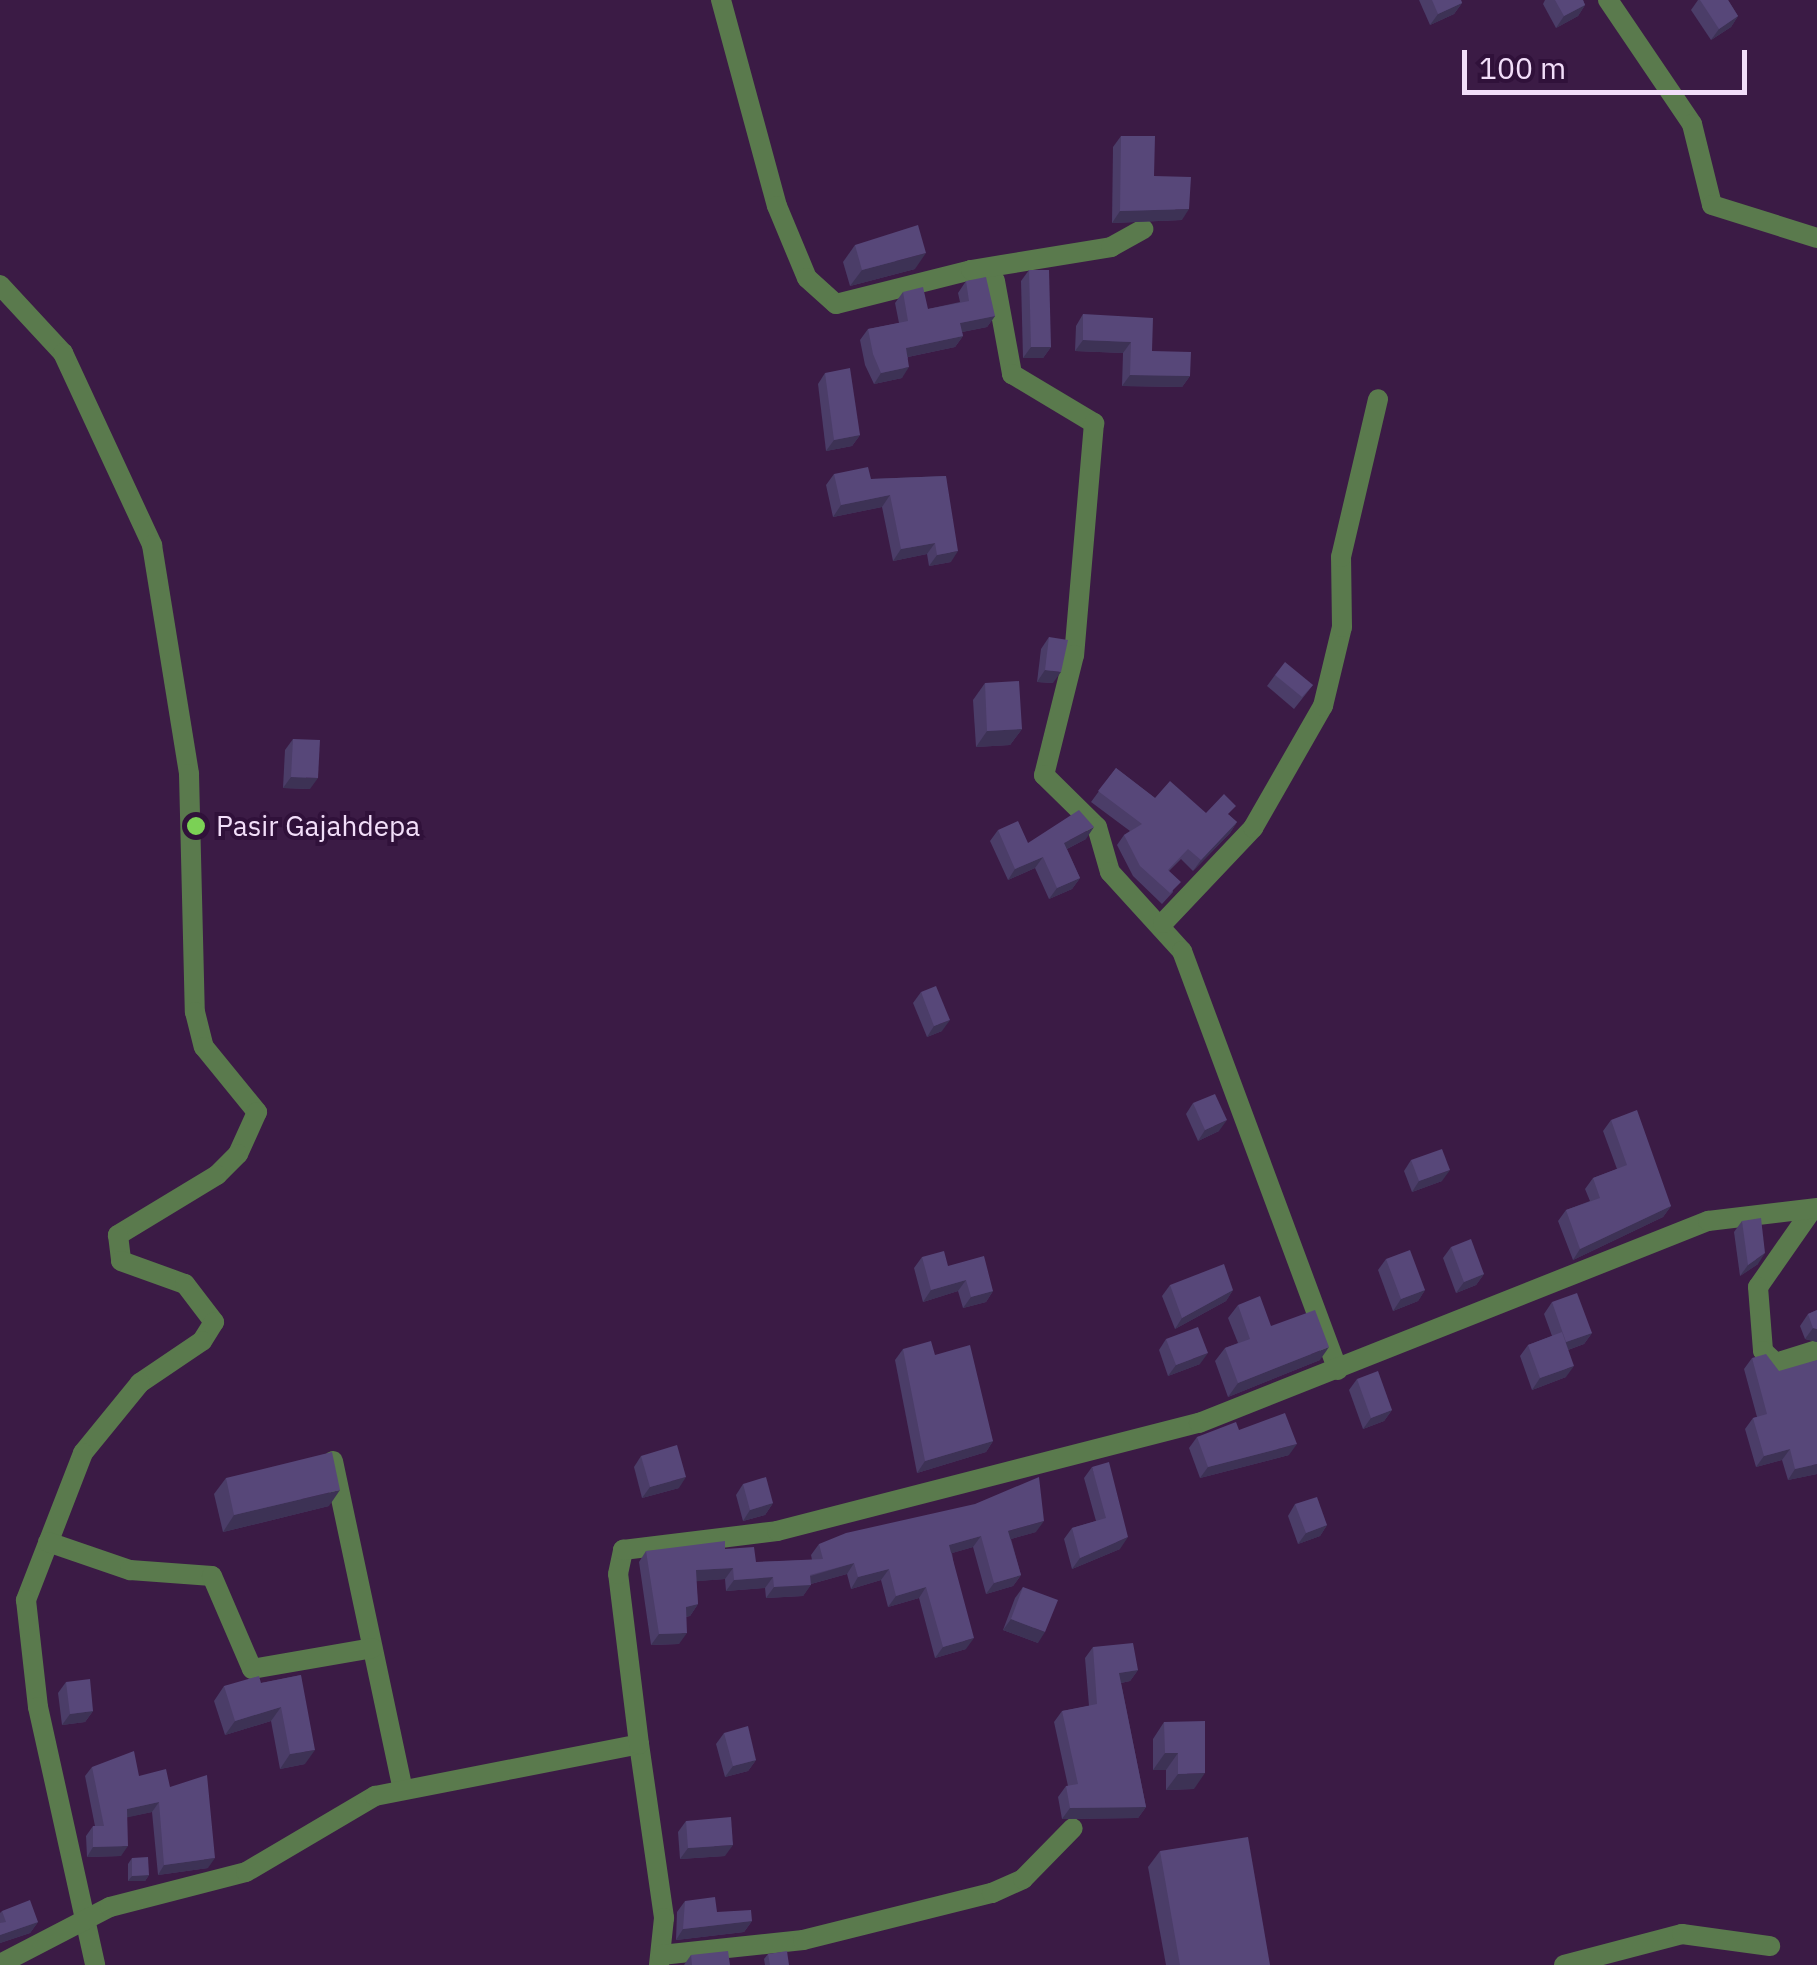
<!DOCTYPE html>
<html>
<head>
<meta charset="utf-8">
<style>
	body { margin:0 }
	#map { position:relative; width:1817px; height:1965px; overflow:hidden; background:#3b1b45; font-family:"IBM Plex Sans",sans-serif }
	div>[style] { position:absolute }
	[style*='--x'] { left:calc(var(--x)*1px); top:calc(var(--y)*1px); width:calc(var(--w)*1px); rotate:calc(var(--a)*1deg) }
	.street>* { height:20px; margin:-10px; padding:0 10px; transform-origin:10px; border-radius:10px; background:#5a7a4d }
	.wall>* { inset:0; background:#4b3d68 }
	.shaded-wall>* { inset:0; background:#3d3255 }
	.building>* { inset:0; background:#574779 }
	.dots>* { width:28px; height:28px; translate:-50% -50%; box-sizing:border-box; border:5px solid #30113a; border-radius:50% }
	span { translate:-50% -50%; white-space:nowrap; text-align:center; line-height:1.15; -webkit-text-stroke:8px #30113a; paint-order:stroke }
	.poi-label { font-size:28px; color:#f2def9 }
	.left { translate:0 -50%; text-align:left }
	.scale { position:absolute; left:1462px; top:50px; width:285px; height:45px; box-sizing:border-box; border:5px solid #f2def9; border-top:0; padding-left:12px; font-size:30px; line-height:35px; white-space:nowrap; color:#f2def9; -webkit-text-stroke:8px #30113a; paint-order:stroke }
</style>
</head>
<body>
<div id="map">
	<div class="street">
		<div style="--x:721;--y:0;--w:213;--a:74.8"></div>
		<div style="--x:777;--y:206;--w:78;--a:67.4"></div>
		<div style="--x:807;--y:278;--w:39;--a:42"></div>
		<div style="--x:836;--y:304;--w:139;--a:-14.1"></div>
		<div style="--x:971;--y:270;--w:26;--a:25"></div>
		<div style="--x:995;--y:281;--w:95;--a:79.6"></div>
		<div style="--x:1012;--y:374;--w:96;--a:30.9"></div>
		<div style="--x:1094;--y:423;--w:233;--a:94.9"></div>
		<div style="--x:1074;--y:655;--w:124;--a:104"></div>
		<div style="--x:1044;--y:775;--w:74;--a:44.5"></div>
		<div style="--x:1097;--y:827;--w:47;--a:73.9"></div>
		<div style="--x:1110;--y:872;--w:107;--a:47.7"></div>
		<div style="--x:1182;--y:951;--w:447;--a:69.6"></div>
		<div style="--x:1608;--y:0;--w:150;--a:55.9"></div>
		<div style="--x:1692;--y:124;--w:83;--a:76.1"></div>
		<div style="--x:1712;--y:205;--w:110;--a:17.4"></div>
		<div style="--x:971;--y:270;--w:142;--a:-9.3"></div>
		<div style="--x:1111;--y:247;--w:37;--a:-29"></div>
		<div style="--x:0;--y:285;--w:93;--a:47.2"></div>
		<div style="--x:63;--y:353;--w:212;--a:65.1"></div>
		<div style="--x:152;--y:545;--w:232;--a:80.8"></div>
		<div style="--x:189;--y:774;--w:238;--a:88.6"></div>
		<div style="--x:195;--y:1012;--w:36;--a:76"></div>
		<div style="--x:204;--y:1047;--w:84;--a:50.8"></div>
		<div style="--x:257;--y:1112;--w:46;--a:114.3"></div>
		<div style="--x:238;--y:1154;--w:30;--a:135"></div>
		<div style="--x:217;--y:1175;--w:116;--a:148.8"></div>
		<div style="--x:118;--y:1235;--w:26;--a:83"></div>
		<div style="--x:121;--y:1261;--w:68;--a:19.8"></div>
		<div style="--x:185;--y:1284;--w:48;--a:52.7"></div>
		<div style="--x:214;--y:1322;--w:22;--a:122"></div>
		<div style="--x:202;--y:1341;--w:75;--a:145.9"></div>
		<div style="--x:140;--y:1383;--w:90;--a:129.2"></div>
		<div style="--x:83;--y:1453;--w:158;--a:111.2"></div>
		<div style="--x:26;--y:1600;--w:108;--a:83.6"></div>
		<div style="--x:38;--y:1707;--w:264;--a:77.5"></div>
		<div style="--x:1163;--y:923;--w:131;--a:-46.5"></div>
		<div style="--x:1253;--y:828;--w:141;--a:-60.2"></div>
		<div style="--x:1323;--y:706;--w:81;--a:-76.5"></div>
		<div style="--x:1342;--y:627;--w:70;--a:-90.8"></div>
		<div style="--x:1341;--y:557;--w:162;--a:-76.8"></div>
		<div style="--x:1809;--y:1214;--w:89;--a:124.9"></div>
		<div style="--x:1758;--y:1287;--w:64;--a:85.5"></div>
		<div style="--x:1763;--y:1351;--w:18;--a:43"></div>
		<div style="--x:1776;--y:1363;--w:43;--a:-17.6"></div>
		<div style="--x:333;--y:1461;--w:335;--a:78"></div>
		<div style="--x:48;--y:1542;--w:87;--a:18.9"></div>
		<div style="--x:130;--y:1570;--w:82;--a:4.2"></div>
		<div style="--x:212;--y:1576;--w:101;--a:66.7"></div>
		<div style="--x:252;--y:1669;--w:122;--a:-9.9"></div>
		<div style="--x:639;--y:1744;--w:176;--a:81.8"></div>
		<div style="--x:664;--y:1918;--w:47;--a:96.1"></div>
		<div style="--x:661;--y:1955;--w:143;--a:-6"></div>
		<div style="--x:803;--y:1940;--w:195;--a:-14"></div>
		<div style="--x:992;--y:1893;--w:34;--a:-24"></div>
		<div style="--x:1023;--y:1879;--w:71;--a:-45.6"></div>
		<div style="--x:0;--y:1964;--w:124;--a:-27.4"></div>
		<div style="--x:110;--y:1907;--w:140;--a:-14.4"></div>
		<div style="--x:246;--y:1872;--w:150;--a:-30.5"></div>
		<div style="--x:375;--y:1796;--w:269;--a:-11.1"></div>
		<div style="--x:639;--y:1744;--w:171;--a:-97"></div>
		<div style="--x:618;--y:1574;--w:25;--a:-78"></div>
		<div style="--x:623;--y:1550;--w:155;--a:-7"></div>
		<div style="--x:777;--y:1531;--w:436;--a:-14.4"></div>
		<div style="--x:1199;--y:1423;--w:548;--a:-21.65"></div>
		<div style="--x:1708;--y:1221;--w:110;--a:-6.8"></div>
		<div style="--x:1564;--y:1965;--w:122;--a:-14.7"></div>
		<div style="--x:1682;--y:1934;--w:89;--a:7.8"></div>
	</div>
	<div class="wall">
		<div style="clip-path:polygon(1419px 0,1461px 0,1462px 3px,1454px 14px,1430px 25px)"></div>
		<div style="clip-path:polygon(1545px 0,1583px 0,1585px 5px,1578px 16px,1556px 28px,1543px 4px)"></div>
		<div style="clip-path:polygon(1698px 0,1728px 0,1738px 16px,1731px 27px,1711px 40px,1691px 10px)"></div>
		<div style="clip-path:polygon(1121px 136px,1154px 176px,1182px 220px,1112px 223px,1113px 147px)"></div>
		<div style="clip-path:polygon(855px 245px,915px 269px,850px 286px,843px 262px)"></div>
		<div style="clip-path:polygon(1029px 270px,1051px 347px,1043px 358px,1023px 358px,1021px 281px)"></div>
		<div style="clip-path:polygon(966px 281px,995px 316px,987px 327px,962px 332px,963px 336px,955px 347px,908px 357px,902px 378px,874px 384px,865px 365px,860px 340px,868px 329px,899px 323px,895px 303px,903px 292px,928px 309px,960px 302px,958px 293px)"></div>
		<div style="clip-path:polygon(1083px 314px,1152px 351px,1190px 376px,1182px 387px,1122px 386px,1123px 353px,1075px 351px,1076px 326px)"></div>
		<div style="clip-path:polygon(825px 373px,860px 435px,852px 446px,826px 451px,818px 384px)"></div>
		<div style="clip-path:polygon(834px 474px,871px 479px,946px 476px,951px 562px,929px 566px,927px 554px,893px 561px,882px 507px,833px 517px,826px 485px)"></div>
		<div style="clip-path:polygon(1049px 637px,1053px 683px,1037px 682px,1041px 649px)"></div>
		<div style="clip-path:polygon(1275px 675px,1313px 685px,1294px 709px,1267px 686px)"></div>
		<div style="clip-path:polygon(985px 683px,1022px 729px,1010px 745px,976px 747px,973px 700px)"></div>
		<div style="clip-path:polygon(293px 739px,310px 789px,283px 788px,285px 750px)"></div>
		<div style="clip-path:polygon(1116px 768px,1155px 798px,1206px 813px,1229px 815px,1237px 822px,1230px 833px,1193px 871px,1181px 859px,1169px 871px,1173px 892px,1162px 904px,1133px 876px,1117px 845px,1124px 835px,1130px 831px,1091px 802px)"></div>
		<div style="clip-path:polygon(998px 830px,1028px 843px,1086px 839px,1067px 849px,1080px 878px,1072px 889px,1049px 899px,1035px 868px,1008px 880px,990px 841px)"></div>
		<div style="clip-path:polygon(921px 992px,942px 1031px,927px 1037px,913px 1003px)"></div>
		<div style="clip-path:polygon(1193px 1103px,1219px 1131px,1198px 1141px,1186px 1114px)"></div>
		<div style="clip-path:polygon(1611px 1120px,1671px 1206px,1663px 1217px,1573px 1260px,1558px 1221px,1566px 1210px,1590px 1201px,1585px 1189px,1593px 1178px,1617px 1169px,1603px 1131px)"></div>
		<div style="clip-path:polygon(1411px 1160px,1442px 1181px,1412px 1192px,1404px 1171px)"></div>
		<div style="clip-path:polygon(1742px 1221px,1758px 1264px,1740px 1276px,1734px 1232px)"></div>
		<div style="clip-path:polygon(1451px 1247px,1484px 1274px,1476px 1285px,1456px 1293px,1443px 1258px)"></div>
		<div style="clip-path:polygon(922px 1257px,948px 1266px,993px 1291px,986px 1302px,963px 1308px,958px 1291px,923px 1302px,914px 1268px)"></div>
		<div style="clip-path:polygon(1386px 1259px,1425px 1290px,1418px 1301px,1393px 1311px,1378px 1270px)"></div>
		<div style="clip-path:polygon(1170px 1285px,1233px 1290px,1226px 1301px,1175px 1329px,1162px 1296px)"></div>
		<div style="clip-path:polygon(1552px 1302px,1592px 1333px,1584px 1344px,1568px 1350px,1566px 1377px,1532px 1390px,1520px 1356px,1528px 1345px,1552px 1336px,1544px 1314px)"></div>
		<div style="clip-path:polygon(1238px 1305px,1271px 1326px,1320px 1360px,1228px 1397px,1215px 1361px,1225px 1348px,1238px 1343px,1228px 1318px)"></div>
		<div style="clip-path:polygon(1817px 1310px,1817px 1342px,1805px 1339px,1800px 1326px,1808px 1314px)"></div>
		<div style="clip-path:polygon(1166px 1339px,1200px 1364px,1168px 1376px,1159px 1350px)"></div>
		<div style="clip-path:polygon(903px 1349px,935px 1355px,993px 1441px,986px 1452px,917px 1473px,895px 1360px)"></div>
		<div style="clip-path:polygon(1752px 1358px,1817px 1474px,1788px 1480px,1782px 1460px,1756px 1467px,1745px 1429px,1753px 1418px,1757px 1417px,1744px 1369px)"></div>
		<div style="clip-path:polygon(1357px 1379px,1392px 1410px,1384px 1421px,1363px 1429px,1349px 1390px)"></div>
		<div style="clip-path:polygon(1239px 1430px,1289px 1455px,1200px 1478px,1189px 1448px,1197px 1437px)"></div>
		<div style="clip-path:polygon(641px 1456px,679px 1488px,642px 1498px,634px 1467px)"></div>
		<div style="clip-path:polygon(1092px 1467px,1120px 1549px,1072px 1569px,1064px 1539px,1072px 1528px,1096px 1521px,1084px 1478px)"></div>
		<div style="clip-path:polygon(226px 1478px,329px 1506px,223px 1532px,214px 1494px)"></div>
		<div style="clip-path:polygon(743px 1484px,773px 1503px,765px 1515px,743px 1521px,736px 1495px)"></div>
		<div style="clip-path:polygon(1295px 1504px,1327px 1525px,1320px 1536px,1298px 1544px,1288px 1516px)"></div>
		<div style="clip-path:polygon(1036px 1532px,1011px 1539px,1021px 1575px,1013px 1586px,986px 1594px,973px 1547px,952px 1553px,966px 1649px,935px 1658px,919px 1598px,888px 1607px,881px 1580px,851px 1589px,847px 1574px,811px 1584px,803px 1596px,766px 1598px,765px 1588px,726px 1591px,725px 1579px,696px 1581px,698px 1604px,690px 1616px,686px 1617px,679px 1644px,651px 1645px,639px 1562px,646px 1551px,725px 1549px,756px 1562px,812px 1560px,811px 1555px,819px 1544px)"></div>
		<div style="clip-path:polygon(1023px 1587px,1038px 1643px,1003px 1630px,1015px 1598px)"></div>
		<div style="clip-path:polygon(1093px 1647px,1138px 1670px,1130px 1681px,1121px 1683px,1146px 1807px,1138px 1818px,1062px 1819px,1058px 1797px,1066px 1786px,1068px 1786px,1054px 1722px,1062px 1711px,1089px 1706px,1085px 1658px)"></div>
		<div style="clip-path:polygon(301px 1675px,305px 1764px,280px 1769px,271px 1721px,225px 1735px,214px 1701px,224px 1686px,261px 1683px)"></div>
		<div style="clip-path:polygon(66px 1682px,93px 1711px,85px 1722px,62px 1725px,58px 1693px)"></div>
		<div style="clip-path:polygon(1164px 1722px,1194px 1789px,1166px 1790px,1166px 1770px,1153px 1770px,1153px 1739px)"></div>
		<div style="clip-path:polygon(724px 1733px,756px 1760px,748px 1771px,725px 1777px,716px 1744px)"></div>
		<div style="clip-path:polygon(92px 1767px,139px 1776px,170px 1787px,208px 1868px,158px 1875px,152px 1812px,127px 1817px,121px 1856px,87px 1857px,86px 1836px,93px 1826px,95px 1826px,85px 1776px)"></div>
		<div style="clip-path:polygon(686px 1821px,725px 1856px,680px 1859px,678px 1832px)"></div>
		<div style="clip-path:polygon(1160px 1851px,1270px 1965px,1166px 1965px,1148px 1867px)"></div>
		<div style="clip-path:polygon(132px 1858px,149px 1875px,145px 1881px,128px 1881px,128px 1864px)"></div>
		<div style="clip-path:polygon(685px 1901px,717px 1912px,752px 1921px,744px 1932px,676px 1940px,677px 1912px)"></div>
		<div style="clip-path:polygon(2px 1911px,38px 1922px,30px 1933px,0 1943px,0 1913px)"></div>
		<div style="clip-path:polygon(768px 1954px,789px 1965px,765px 1965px,764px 1959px)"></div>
		<div style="clip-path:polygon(691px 1955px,730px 1965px,684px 1965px)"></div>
	</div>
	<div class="shaded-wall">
		<div style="clip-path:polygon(1462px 3px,1454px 14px,1430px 25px,1438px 14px)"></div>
		<div style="clip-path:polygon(1585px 5px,1578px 16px,1556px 28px,1564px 16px)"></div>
		<div style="clip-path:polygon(1738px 16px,1731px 27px,1711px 40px,1719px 29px)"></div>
		<div style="clip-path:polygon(1189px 209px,1182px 220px,1112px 223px,1120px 211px)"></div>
		<div style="clip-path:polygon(926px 253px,915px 269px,850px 286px,862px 270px)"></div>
		<div style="clip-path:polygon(995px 316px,987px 327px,952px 334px,960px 323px)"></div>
		<div style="clip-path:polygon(963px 336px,955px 347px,898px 359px,906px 348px)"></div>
		<div style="clip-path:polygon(1083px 340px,1131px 342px,1123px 353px,1075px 351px)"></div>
		<div style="clip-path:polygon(1031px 347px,1051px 347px,1043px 358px,1023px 358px)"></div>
		<div style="clip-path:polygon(909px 367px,902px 378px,874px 384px,881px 373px)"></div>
		<div style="clip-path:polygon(1130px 375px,1190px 376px,1182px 387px,1122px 386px)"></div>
		<div style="clip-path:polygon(860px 435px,852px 446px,826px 451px,834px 440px)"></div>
		<div style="clip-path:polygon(890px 495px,882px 507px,833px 517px,841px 505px)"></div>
		<div style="clip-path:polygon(935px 543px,927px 554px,893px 561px,901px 549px)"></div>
		<div style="clip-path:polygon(958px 551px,951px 562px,929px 566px,937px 555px)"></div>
		<div style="clip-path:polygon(1045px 670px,1061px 672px,1053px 683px,1037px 682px)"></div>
		<div style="clip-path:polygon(1022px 729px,1010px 745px,976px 747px,987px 731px)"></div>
		<div style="clip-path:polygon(291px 777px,318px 778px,310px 789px,283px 788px)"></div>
		<div style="clip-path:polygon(1237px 822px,1230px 833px,1193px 871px,1201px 860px)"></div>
		<div style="clip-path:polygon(1094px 827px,1086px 839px,1057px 854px,1064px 843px)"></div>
		<div style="clip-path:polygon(1043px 857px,1035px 868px,1008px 880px,1015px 869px)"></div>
		<div style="clip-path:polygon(1080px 878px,1072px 889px,1049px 899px,1057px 888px)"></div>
		<div style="clip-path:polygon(950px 1020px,942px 1031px,927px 1037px,934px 1026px)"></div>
		<div style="clip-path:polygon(1227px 1120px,1219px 1131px,1198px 1141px,1205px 1130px)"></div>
		<div style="clip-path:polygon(1450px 1170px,1442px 1181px,1412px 1192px,1419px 1181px)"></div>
		<div style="clip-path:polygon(1671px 1206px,1663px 1217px,1573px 1260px,1580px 1249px)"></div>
		<div style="clip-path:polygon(1765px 1253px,1758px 1264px,1740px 1276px,1748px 1265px)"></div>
		<div style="clip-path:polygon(1484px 1274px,1476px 1285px,1456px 1293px,1464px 1282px)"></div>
		<div style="clip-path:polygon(966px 1280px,958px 1291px,923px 1302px,931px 1290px)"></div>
		<div style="clip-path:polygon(1233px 1290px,1226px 1301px,1175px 1329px,1182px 1318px)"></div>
		<div style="clip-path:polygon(1425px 1290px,1418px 1301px,1393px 1311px,1401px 1299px)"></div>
		<div style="clip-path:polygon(993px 1291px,986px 1302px,963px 1308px,971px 1297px)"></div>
		<div style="clip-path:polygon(1813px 1328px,1817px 1329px,1817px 1342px,1805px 1339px)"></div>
		<div style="clip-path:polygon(1592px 1333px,1584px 1344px,1559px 1353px,1566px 1342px)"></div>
		<div style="clip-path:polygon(1329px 1347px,1320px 1360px,1228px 1397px,1238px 1383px)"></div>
		<div style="clip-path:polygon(1208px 1353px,1200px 1364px,1168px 1376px,1176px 1365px)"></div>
		<div style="clip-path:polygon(1574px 1366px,1566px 1377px,1532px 1390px,1540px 1378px)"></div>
		<div style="clip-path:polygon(1392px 1410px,1384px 1421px,1363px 1429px,1371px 1418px)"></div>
		<div style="clip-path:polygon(993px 1441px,986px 1452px,917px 1473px,925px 1461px)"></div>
		<div style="clip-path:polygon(1297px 1444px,1289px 1455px,1200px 1478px,1208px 1467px)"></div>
		<div style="clip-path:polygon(1790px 1449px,1782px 1460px,1756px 1467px,1764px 1456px)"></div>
		<div style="clip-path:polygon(1817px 1464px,1817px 1474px,1788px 1480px,1795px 1469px)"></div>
		<div style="clip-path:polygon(686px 1477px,679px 1488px,642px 1498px,650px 1487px)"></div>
		<div style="clip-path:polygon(340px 1490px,329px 1506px,223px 1532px,234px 1515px)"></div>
		<div style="clip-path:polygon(773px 1503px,765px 1515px,743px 1521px,750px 1510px)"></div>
		<div style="clip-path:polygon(1044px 1521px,1036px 1532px,1000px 1542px,1008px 1531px)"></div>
		<div style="clip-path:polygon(1327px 1525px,1320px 1536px,1298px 1544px,1306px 1533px)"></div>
		<div style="clip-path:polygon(981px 1536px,973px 1547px,942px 1556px,949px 1545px)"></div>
		<div style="clip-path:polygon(1128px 1537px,1120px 1549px,1072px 1569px,1080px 1558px)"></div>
		<div style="clip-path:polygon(854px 1563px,847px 1574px,807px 1585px,811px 1585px,803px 1596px,766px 1598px,774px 1587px)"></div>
		<div style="clip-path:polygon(733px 1568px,725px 1579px,688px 1582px,696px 1570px)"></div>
		<div style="clip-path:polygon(889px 1569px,881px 1580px,851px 1589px,858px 1577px)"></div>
		<div style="clip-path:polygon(1021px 1575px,1013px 1586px,986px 1594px,994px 1583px)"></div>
		<div style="clip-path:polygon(773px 1577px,765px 1588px,726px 1591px,734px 1580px)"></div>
		<div style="clip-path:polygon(926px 1587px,919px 1598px,888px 1607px,896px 1596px)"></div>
		<div style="clip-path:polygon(698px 1604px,690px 1616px,678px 1618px,686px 1607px)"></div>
		<div style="clip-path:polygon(1011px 1619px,1045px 1632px,1038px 1643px,1003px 1630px)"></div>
		<div style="clip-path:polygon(687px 1633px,679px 1644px,651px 1645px,659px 1634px)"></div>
		<div style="clip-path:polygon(974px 1638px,966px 1649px,935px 1658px,943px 1647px)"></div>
		<div style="clip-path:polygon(1138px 1670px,1130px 1681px,1111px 1685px,1119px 1673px)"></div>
		<div style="clip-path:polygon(281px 1707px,271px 1721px,225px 1735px,235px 1721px)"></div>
		<div style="clip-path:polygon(93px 1711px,85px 1722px,62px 1725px,70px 1714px)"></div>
		<div style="clip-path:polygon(315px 1750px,305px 1764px,280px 1769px,290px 1754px)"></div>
		<div style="clip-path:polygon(1165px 1753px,1178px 1753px,1166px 1770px,1153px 1770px)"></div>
		<div style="clip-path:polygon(756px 1760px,748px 1771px,725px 1777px,733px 1766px)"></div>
		<div style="clip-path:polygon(1205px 1773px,1194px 1789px,1166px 1790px,1178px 1774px)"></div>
		<div style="clip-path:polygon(159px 1802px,152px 1812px,120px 1819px,127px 1809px)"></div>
		<div style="clip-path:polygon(1146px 1807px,1138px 1818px,1062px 1819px,1070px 1808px)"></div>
		<div style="clip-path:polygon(733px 1845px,725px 1856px,680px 1859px,688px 1848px)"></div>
		<div style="clip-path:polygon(128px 1846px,121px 1856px,87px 1857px,93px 1847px)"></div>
		<div style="clip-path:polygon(215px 1858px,208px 1868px,158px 1875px,164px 1865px)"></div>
		<div style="clip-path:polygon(149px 1875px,145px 1881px,128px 1881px,132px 1876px)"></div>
		<div style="clip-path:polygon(752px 1921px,744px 1932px,676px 1940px,683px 1929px)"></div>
		<div style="clip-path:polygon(38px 1922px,30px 1933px,0 1943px,0 1935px)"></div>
	</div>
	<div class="building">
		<div style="clip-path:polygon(1432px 0,1461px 0,1462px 3px,1438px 14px)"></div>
		<div style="clip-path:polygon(1555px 0,1583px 0,1585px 5px,1564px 16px)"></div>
		<div style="clip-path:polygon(1700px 0,1728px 0,1738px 16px,1719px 29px)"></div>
		<div style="clip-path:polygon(1121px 136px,1155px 136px,1154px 176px,1191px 177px,1189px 209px,1120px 211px)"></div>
		<div style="clip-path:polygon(918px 225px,926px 253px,862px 270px,855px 245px)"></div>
		<div style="clip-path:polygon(1029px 270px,1049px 270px,1051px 347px,1031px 347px)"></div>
		<div style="clip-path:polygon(986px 277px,995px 316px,960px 323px,963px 336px,906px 348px,909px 367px,881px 373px,873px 354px,868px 329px,908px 321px,903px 292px,923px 287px,928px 309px,969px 301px,966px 281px)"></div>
		<div style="clip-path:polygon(1083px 314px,1153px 318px,1152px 351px,1191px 352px,1190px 376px,1130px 375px,1131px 342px,1083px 340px)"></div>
		<div style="clip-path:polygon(850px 368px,860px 435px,834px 440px,825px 373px)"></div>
		<div style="clip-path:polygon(868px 467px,871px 479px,946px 476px,958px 551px,937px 555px,935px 543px,901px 549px,890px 495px,841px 505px,834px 474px)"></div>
		<div style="clip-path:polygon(1049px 637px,1068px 640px,1061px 672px,1045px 670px)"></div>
		<div style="clip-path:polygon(1285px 662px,1313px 685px,1302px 697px,1275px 675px)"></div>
		<div style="clip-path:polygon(1019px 681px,1022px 729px,987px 731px,985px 683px)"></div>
		<div style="clip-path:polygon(293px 739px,320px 740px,318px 778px,291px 777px)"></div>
		<div style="clip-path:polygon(1116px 768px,1155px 798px,1170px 781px,1206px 813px,1224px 794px,1236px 806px,1228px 814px,1237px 822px,1201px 860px,1188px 849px,1168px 870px,1181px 882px,1170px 893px,1140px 866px,1124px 835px,1142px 824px,1098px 791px)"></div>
		<div style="clip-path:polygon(1079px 810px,1094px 827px,1064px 843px,1080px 878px,1057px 888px,1043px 857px,1015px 869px,998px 830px,1018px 821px,1028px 843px)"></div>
		<div style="clip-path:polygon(936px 986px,950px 1020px,934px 1026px,921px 992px)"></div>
		<div style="clip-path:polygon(1215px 1094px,1227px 1120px,1205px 1130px,1193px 1103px)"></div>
		<div style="clip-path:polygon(1637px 1110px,1671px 1206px,1580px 1249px,1566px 1210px,1600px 1198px,1593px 1178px,1627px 1165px,1611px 1120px)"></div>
		<div style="clip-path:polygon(1442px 1149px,1450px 1170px,1419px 1181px,1411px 1160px)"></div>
		<div style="clip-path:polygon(1761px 1218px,1765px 1253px,1748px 1265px,1742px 1221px)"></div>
		<div style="clip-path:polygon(1471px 1239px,1484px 1274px,1464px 1282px,1451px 1247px)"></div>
		<div style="clip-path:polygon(1410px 1250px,1425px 1290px,1401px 1299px,1386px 1259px)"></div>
		<div style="clip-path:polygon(944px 1251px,948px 1266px,984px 1256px,993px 1291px,971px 1297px,966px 1280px,931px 1290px,922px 1257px)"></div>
		<div style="clip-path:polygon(1224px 1264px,1233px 1290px,1182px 1318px,1170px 1285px)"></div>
		<div style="clip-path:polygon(1577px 1293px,1592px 1333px,1566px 1342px,1552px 1302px)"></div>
		<div style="clip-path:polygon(1260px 1296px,1271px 1326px,1315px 1310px,1329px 1347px,1238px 1383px,1225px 1348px,1250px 1339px,1238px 1305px)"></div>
		<div style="clip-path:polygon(1817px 1310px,1817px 1329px,1813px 1328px,1808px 1314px)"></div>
		<div style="clip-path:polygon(1198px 1327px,1208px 1353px,1176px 1365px,1166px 1339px)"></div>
		<div style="clip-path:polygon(1562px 1332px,1574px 1366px,1540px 1378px,1528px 1345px)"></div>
		<div style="clip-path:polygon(931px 1341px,935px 1355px,970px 1345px,993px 1441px,925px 1461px,903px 1349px)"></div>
		<div style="clip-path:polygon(1766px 1354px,1779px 1371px,1817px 1360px,1817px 1464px,1795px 1469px,1790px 1449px,1764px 1456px,1753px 1418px,1767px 1414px,1752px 1358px)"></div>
		<div style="clip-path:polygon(1378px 1371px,1392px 1410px,1371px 1418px,1357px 1379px)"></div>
		<div style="clip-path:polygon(1285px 1413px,1297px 1444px,1208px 1467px,1197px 1437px,1236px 1422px,1239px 1430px)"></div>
		<div style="clip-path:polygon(677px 1445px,686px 1477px,650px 1487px,641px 1456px)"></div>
		<div style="clip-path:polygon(332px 1452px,340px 1490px,234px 1515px,226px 1478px)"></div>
		<div style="clip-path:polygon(1109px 1462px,1128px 1537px,1080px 1558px,1072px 1528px,1106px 1518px,1092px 1467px)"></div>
		<div style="clip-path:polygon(766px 1477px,773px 1503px,750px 1510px,743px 1484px)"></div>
		<div style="clip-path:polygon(1039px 1477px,1044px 1521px,1008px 1531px,1021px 1575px,994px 1583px,981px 1536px,949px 1545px,974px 1638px,943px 1647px,926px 1587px,896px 1596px,889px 1569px,858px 1577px,854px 1563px,810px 1575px,811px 1585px,774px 1587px,773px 1577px,734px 1580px,733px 1568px,696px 1570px,698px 1604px,686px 1607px,687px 1633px,659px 1634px,646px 1551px,725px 1541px,725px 1549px,754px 1547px,756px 1562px,823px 1559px,819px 1544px,846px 1533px,975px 1504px)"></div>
		<div style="clip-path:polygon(1317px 1497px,1327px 1525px,1306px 1533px,1295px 1504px)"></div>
		<div style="clip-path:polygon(1023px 1587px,1058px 1600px,1045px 1632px,1011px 1619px)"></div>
		<div style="clip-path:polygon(1133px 1643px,1138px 1670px,1119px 1673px,1146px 1807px,1070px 1808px,1066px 1786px,1078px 1784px,1062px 1711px,1097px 1704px,1093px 1647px)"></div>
		<div style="clip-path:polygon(301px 1675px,315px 1750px,290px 1754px,281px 1707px,235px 1721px,224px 1686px,259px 1676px,261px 1683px)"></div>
		<div style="clip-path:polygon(90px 1679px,93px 1711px,70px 1714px,66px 1682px)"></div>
		<div style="clip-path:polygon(1205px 1721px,1205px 1773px,1178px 1774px,1178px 1753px,1165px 1753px,1164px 1722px)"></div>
		<div style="clip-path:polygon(748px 1726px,756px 1760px,733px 1766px,724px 1733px)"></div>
		<div style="clip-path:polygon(134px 1751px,139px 1776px,166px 1769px,170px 1787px,207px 1775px,215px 1858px,164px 1865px,159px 1802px,127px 1809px,128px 1846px,93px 1847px,93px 1826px,104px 1826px,92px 1767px)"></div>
		<div style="clip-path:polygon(731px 1817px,733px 1845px,688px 1848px,686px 1821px)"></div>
		<div style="clip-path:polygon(1248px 1837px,1270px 1965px,1180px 1965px,1160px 1851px)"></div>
		<div style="clip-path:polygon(148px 1857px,149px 1875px,132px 1876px,132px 1858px)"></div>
		<div style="clip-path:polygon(715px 1897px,717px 1912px,751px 1910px,752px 1921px,683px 1929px,685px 1901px)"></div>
		<div style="clip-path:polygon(30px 1900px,38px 1922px,0 1935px,0 1923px,6px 1922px,2px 1911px)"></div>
		<div style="clip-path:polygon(728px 1951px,730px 1965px,692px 1965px,691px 1955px)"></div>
		<div style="clip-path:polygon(787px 1951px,789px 1965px,770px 1965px,768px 1954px)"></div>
	</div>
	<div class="dots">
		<div style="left:196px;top:826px;background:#7bd155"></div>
	</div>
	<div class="poi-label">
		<span class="left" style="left:216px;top:826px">Pasir Gajahdepa</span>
	</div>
	<div class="scale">100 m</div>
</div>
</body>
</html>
